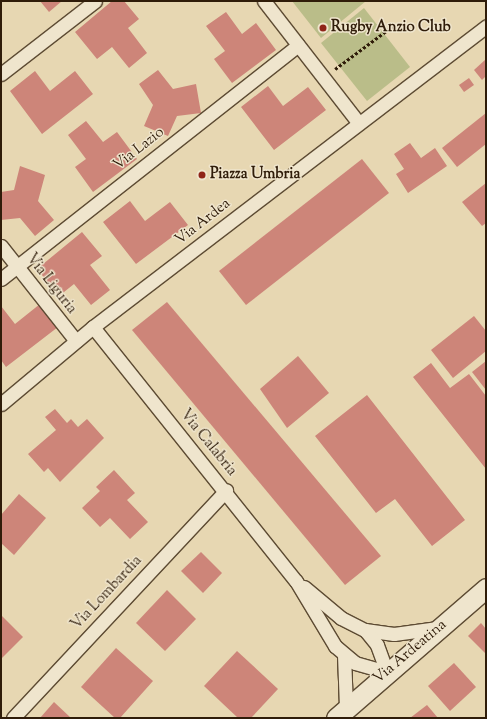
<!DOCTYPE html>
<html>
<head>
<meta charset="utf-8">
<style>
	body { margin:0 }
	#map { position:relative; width:487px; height:719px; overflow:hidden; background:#e7d7b2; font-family:"Sorts Mill Goudy",serif }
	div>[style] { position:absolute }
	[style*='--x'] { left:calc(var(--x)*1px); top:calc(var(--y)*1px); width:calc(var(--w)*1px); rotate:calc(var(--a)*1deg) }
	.green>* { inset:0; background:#babd89 }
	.building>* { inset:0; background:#cd8579 }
	.path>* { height:2.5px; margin-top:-1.25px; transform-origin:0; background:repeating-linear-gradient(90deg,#2f1c09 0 3px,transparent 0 5px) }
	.roads { filter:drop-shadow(1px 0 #5d4b33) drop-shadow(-1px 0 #5d4b33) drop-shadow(0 1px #5d4b33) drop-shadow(0 -1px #5d4b33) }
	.street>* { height:13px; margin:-6.5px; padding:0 6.5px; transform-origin:6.5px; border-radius:6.5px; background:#efe5cd }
	.secondary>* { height:19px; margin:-9.5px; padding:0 9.5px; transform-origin:9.5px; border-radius:9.5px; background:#efe5cd }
	.dots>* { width:11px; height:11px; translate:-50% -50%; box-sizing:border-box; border:2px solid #efe5cd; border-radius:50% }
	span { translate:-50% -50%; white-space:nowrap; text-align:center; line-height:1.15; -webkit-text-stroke:3px #efe5cd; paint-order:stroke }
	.poi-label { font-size:15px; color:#2f1c09; font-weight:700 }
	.left { translate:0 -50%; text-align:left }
	.street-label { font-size:15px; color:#2f1c09 }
	.frame { position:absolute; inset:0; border:2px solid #2f1c09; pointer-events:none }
</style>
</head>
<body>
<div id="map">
	<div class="green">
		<div style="clip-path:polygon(292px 1px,366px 1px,321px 38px)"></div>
		<div style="clip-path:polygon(364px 8px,410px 67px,367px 101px,321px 43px)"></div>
	</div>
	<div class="building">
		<div style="clip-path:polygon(40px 1px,62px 1px,49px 12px)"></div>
		<div style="clip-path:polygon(112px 1px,124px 1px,139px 19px,128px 28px,147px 53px,129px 68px,112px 47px,97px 59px,75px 32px)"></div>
		<div style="clip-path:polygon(226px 12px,242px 34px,256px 23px,276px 50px,232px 83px,214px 59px,225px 51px,206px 26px)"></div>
		<div style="clip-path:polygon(486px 59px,486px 76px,482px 80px,474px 70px)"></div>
		<div style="clip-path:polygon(158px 70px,173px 89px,196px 84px,201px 113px,177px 116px,168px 136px,144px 126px,153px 105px,139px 84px)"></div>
		<div style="clip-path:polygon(35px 71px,50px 91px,75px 71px,93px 94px,42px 134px,10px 91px)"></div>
		<div style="clip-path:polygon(469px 78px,474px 85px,464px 92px,459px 85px)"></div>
		<div style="clip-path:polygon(268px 86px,283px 106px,308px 87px,326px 110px,274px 150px,241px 107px)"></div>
		<div style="clip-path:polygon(486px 113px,486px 144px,457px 167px,442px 148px)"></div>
		<div style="clip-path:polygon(86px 121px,103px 142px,117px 132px,137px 159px,93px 192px,75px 167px,86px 159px,68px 135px)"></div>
		<div style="clip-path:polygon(410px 143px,421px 158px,435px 148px,447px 166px,408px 193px,396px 174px,404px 169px,394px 154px)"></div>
		<div style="clip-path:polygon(362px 159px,389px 193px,246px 305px,219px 271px)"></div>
		<div style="clip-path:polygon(20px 166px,45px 175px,38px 201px,54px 220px,35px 236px,20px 218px,1px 220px,1px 192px,14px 190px)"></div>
		<div style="clip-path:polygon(486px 183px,486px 223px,482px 226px,462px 202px)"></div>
		<div style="clip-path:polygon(130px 201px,145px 221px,170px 202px,188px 225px,136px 264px,103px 222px)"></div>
		<div style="clip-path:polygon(82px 232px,102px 256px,90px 265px,110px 290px,91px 305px,74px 284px,59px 296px,37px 269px)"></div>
		<div style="clip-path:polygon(167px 302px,381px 556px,345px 585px,132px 330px)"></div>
		<div style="clip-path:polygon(40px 304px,58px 327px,6px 367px,1px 360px,1px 306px,15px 324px)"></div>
		<div style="clip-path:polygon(474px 316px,486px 331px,486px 351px,453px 378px,431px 350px)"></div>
		<div style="clip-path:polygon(298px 356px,329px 393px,287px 428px,260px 389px)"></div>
		<div style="clip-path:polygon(486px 361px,486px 390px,472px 372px)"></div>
		<div style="clip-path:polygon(431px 363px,450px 388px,469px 374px,486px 396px,486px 469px,413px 377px)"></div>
		<div style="clip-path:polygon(367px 395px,465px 520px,432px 546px,395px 499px,376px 513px,315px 436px)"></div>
		<div style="clip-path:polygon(55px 409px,67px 423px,71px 419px,78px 427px,87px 419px,104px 438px,60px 482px,48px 468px,44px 472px,28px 454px,56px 430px,45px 417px)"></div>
		<div style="clip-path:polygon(114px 470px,135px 493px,127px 500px,148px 522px,130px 539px,110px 518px,100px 527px,82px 508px,100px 491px,96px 487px)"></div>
		<div style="clip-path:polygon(19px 494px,46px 518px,14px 555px,1px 543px,1px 515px)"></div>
		<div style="clip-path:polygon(201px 552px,222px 573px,203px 593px,181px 571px)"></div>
		<div style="clip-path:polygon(167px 590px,196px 619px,165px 651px,136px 623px)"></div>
		<div style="clip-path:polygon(1px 615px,23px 637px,1px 659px)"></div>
		<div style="clip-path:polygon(481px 623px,486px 629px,486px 654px,468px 636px)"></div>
		<div style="clip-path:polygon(116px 648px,153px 681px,120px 718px,115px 718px,81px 687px)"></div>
		<div style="clip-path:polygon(237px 651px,278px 689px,251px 718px,238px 718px,204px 686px)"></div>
		<div style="clip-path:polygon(454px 663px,476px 687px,450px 711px,428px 686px)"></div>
		<div style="clip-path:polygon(54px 702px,71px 718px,40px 718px)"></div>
		<div style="clip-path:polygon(427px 705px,438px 718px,410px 718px)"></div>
	</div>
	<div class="path">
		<div style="--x:335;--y:69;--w:72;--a:-36.6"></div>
	</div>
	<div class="roads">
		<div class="street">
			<div style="--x:264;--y:1;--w:153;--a:52.2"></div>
			<div style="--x:1;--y:74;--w:119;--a:-37.8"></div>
			<div style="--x:1;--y:246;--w:121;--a:51.7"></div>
			<div style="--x:1;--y:279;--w:378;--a:-38.2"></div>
			<div style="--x:93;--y:327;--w:325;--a:51.4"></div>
			<div style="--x:296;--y:581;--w:76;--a:59"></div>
			<div style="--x:335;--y:646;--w:26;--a:40"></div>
			<div style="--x:355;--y:663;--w:33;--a:16"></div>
			<div style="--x:1;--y:404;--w:120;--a:-39.9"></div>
			<div style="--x:93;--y:327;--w:495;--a:-37.4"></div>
			<div style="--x:304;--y:587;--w:48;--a:40"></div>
			<div style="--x:341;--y:618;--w:27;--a:27"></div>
			<div style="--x:365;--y:630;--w:29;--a:8"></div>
			<div style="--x:394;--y:634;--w:44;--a:-7.8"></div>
			<div style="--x:365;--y:630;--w:19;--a:51"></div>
			<div style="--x:377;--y:645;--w:29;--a:70"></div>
			<div style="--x:344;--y:655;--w:51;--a:87.8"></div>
			<div style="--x:13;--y:718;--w:312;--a:-46.9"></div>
		</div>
		<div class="secondary">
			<div style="--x:336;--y:718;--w:198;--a:-40.9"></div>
		</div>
	</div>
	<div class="dots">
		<div style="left:323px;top:28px;background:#8f2418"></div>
		<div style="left:202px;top:175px;background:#8f2418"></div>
	</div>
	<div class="poi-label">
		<span class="left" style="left:331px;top:28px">Rugby Anzio Club</span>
		<span class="left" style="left:210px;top:175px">Piazza Umbria</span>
	</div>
	<div class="street-label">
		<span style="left:139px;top:149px;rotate:-38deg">Via Lazio</span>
		<span style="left:203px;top:222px;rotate:-38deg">Via Ardea</span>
		<span style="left:51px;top:284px;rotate:52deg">Via Liguria</span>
		<span style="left:208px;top:443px;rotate:51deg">Via Calabria</span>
		<span style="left:107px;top:593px;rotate:-47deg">Via Lombardia</span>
		<span style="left:410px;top:652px;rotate:-40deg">Via Ardeatina</span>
	</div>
	<div class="frame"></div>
</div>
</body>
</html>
